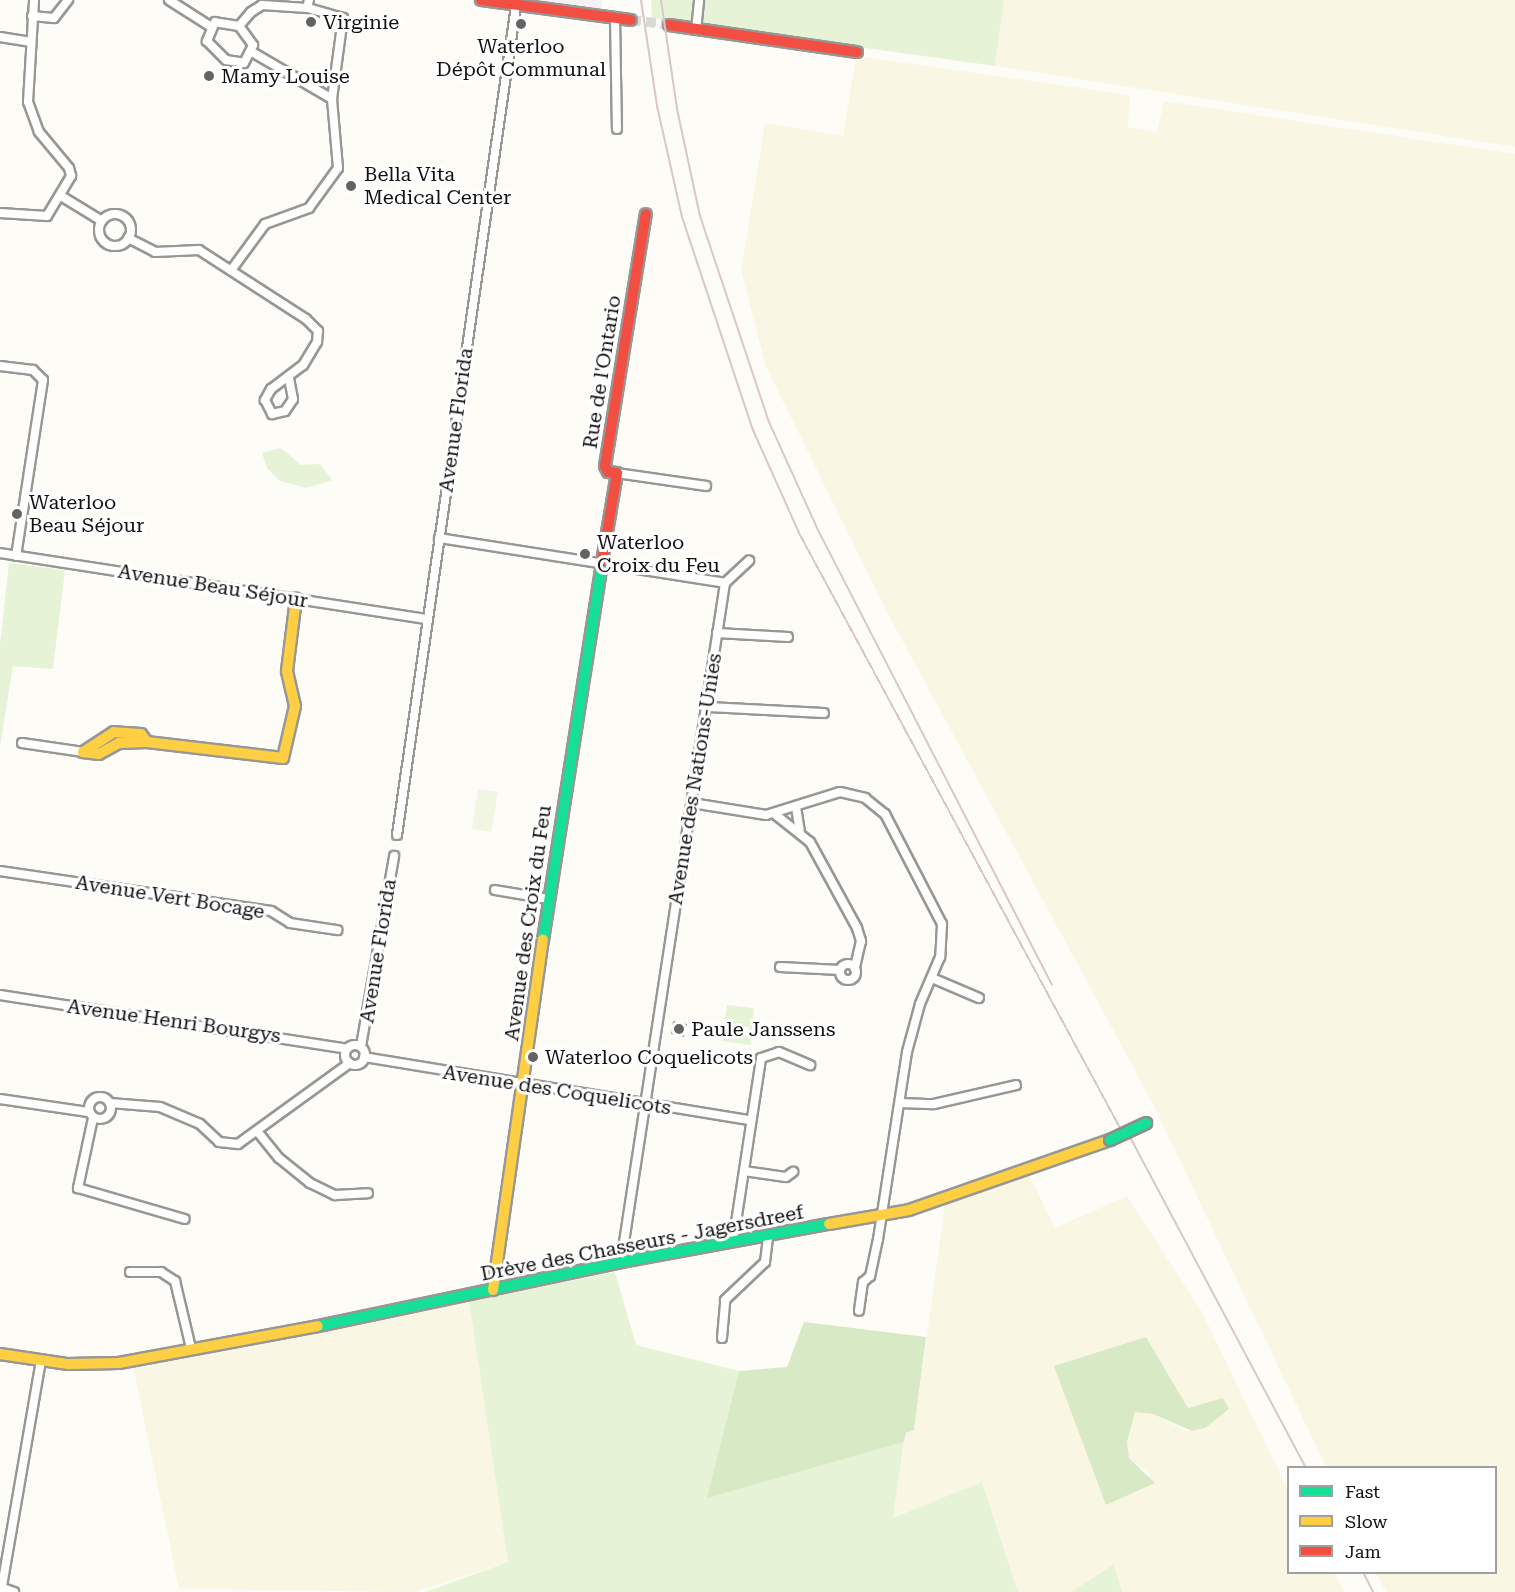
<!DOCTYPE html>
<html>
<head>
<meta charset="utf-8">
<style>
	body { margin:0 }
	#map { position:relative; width:1515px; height:1592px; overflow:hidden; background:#fdfcf7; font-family:"Roboto Serif",serif }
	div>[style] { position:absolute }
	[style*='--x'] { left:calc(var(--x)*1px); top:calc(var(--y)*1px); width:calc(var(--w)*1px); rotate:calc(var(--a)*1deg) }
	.industrial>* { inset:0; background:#f5f0f3 }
	.farmland>* { inset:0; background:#f9f7e4 }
	.green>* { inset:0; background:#e7f3d7 }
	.forest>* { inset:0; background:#d8eac5 }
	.pitch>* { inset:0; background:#f0f6e1 }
	.building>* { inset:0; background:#a19f9c }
	.secondary-tunnel>* { height:10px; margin-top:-5px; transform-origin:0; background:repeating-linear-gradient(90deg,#dad9d4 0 10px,transparent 0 15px) }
	.roads { filter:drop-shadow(2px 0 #979795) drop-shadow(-2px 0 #979795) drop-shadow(0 2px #979795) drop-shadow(0 -2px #979795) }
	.street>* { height:8px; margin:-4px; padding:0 4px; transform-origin:4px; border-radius:4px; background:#fffffe }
	.street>.ring { margin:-4px; padding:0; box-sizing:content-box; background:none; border:8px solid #fffffe; border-radius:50% }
	.fast>* { height:10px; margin:-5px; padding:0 5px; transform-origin:5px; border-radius:5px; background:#16e098 }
	.slow>* { height:10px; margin:-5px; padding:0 5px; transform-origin:5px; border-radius:5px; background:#ffcf43 }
	.jam>* { height:10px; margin:-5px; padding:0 5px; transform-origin:5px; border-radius:5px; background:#f24e42 }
	.rail>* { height:2px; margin:-1px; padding:0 1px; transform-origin:1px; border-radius:1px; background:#d9c6c7 }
	.bridges { filter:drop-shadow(2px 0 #8e8d8b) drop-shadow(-2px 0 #8e8d8b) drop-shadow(0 2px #8e8d8b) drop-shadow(0 -2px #8e8d8b) }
	.fast-bridge>* { height:10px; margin:-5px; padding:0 5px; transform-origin:5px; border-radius:5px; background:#16e098 }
	.dots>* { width:16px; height:16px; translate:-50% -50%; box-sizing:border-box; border:3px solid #fff; border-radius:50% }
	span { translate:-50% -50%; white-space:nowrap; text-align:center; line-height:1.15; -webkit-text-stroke:6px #fff; paint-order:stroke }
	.poi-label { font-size:20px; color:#111 }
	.left { translate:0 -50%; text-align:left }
	.street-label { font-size:20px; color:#111 }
	.legend { position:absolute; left:1287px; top:1466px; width:210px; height:108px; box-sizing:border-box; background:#fff; border:2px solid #a0a0a0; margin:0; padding:8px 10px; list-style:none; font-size:18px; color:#111 }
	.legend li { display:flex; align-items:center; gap:12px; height:30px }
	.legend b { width:30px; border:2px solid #a0a0a0 }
</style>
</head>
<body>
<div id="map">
	<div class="industrial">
		<div style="clip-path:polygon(532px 0,602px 0,601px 11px)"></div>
	</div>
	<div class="farmland">
		<div style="clip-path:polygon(1004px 0,1515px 0,1515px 147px,995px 66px)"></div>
		<div style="clip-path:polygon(856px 56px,1130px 95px,1128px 127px,1157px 132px,1164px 101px,1515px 154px,1515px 1592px,1386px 1592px,1376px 1573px,1496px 1572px,1496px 1468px,1326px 1467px,1152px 1102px,888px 614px,766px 367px,741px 271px,765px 123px,843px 136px)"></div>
		<div style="clip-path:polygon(evenodd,1028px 1172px,1055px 1228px,1127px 1196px,1202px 1312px,1288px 1490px,1288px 1572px,1334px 1573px,1344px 1592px,1122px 1592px,1114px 1564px,1071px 1592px,1018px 1592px,982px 1482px,893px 1519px,906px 1433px,914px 1430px,945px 1204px,1028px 1172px,1146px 1337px,1188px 1408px,1223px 1398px,1199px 1430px,1186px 1431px,1153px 1414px,1135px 1412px,1127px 1442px,1129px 1458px,1151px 1475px,1106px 1505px,1146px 1337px)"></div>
		<div style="clip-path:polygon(469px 1301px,508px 1562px,413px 1592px,179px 1589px,133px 1367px)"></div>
	</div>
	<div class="green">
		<div style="clip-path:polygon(651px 0,1004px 0,995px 66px,652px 18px)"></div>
		<div style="clip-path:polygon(281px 448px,301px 465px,320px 464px,332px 480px,306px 488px,280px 481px,267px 468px,262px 453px)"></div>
		<div style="clip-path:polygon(9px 563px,65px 570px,53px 669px,13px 666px,0 747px,0 644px)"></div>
		<div style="clip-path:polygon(727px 1005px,754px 1008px,751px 1045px,721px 1041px)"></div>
		<div style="clip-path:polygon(615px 1272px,636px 1345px,739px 1371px,708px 1497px,904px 1442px,893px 1518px,982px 1482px,1018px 1592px,425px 1592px,508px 1562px,469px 1301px)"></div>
		<div style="clip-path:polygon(1114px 1564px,1122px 1592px,1071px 1592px)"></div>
	</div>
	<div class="forest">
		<div style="clip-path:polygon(804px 1322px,926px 1337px,914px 1430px,906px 1433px,904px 1442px,707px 1498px,739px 1371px,787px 1367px)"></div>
		<div style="clip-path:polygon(1146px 1337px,1188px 1408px,1223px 1398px,1229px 1409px,1205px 1428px,1192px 1431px,1153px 1414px,1135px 1412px,1127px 1442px,1129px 1458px,1155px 1483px,1106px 1505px,1054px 1366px)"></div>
	</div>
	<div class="pitch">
		<div style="clip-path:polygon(478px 789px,498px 792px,491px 832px,472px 829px)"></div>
	</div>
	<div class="building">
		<div style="clip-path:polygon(673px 1021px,687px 1024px,684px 1037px,671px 1034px)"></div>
	</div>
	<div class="secondary-tunnel">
		<div style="--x:631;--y:20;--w:38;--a:7"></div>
	</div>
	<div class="roads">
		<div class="street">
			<div style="--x:169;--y:0;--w:49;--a:32.4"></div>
			<div style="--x:32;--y:16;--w:22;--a:5"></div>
			<div style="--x:54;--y:18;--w:23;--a:-52"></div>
			<div style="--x:615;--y:17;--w:112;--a:89"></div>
			<div style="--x:239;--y:26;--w:24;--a:-171"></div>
			<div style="--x:215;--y:22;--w:21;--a:113"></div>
			<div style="--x:207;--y:41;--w:27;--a:45"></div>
			<div style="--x:226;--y:60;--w:18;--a:9"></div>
			<div style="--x:244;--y:63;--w:20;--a:-63"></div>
			<div style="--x:253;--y:45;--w:24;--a:-126"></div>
			<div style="--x:239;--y:26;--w:18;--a:-49"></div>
			<div style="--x:251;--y:12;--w:13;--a:-32"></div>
			<div style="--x:262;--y:5;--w:45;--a:3.8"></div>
			<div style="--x:696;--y:30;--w:30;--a:-84"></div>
			<div style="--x:0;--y:37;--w:30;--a:9"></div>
			<div style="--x:252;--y:52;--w:93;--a:30.4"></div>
			<div style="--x:61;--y:196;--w:48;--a:31.4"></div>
			<div style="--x:0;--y:213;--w:47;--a:3.7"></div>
			<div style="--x:47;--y:216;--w:47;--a:-59"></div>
			<div style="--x:71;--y:176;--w:8;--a:-104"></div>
			<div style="--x:69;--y:168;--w:47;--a:-129.8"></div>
			<div style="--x:39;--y:132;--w:32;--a:-110"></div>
			<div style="--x:28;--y:102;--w:102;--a:-86.6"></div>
			<div class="ring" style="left:99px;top:214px;width:24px;height:24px"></div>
			<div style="--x:128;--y:238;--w:30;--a:27"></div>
			<div style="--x:155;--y:252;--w:44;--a:-2.6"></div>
			<div style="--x:199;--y:250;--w:127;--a:32.8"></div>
			<div style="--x:306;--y:319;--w:17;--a:45"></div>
			<div style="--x:318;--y:331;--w:11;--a:95"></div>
			<div style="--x:317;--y:342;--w:27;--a:121"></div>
			<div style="--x:303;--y:365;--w:40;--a:143"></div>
			<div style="--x:271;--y:389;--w:13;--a:119"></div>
			<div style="--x:265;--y:400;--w:16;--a:63"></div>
			<div style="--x:272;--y:414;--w:13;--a:-13"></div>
			<div style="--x:285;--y:411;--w:14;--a:-56"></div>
			<div style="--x:293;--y:399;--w:21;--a:-101"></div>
			<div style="--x:232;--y:269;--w:56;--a:-53.7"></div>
			<div style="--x:265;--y:224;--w:47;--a:-20"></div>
			<div style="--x:309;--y:208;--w:49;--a:-54.1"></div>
			<div style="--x:338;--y:168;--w:69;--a:-95"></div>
			<div style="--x:332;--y:99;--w:82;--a:-82.3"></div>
			<div style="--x:343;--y:18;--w:37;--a:-164"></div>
			<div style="--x:307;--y:8;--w:8;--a:-76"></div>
			<div style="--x:0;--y:366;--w:33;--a:7"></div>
			<div style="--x:33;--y:370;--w:14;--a:45"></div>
			<div style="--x:43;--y:380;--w:178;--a:98.7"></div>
			<div style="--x:617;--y:473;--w:90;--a:8.3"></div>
			<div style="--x:439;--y:538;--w:290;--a:8.9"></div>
			<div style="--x:725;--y:583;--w:687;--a:98.71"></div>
			<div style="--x:0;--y:553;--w:432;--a:8.8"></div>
			<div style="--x:725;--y:583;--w:33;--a:-43"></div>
			<div style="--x:717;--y:633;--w:71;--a:3.2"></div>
			<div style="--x:708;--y:707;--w:116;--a:3"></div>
			<div style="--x:22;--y:743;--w:62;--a:8.4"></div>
			<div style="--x:692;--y:803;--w:75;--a:9.2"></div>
			<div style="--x:766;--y:815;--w:77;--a:-17.3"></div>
			<div style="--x:840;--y:792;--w:26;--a:13"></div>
			<div style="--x:865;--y:798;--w:26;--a:39"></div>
			<div style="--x:885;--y:814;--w:124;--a:62.6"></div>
			<div style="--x:942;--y:924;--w:33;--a:93"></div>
			<div style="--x:940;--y:957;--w:51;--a:113.1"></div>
			<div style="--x:920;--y:1004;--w:50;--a:105.2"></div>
			<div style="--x:907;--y:1052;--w:189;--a:98.8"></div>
			<div style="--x:878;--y:1239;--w:38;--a:102"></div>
			<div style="--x:870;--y:1276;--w:9;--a:139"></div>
			<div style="--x:863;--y:1282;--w:29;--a:98"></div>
			<div style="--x:796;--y:807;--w:24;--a:81"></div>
			<div style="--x:776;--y:815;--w:43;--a:38.5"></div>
			<div style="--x:810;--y:842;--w:98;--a:61.3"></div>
			<div style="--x:857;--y:928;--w:14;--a:73"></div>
			<div style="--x:861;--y:941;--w:28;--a:103"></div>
			<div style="--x:397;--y:835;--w:837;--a:-81.83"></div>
			<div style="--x:0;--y:871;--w:274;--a:8.4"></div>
			<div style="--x:271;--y:911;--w:22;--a:32"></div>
			<div style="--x:290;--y:923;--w:48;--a:8.5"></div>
			<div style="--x:495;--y:890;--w:55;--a:9.5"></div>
			<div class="ring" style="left:840px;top:964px;width:8px;height:8px"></div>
			<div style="--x:780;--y:967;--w:60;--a:2.9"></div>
			<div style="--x:932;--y:978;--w:51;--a:23.1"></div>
			<div style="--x:0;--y:995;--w:351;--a:8.8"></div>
			<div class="ring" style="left:345px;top:1045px;width:12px;height:12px"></div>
			<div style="--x:361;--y:1046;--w:193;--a:-80.1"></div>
			<div style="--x:364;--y:1057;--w:391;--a:9.3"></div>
			<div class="ring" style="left:89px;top:1097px;width:14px;height:14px"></div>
			<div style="--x:0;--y:1099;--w:89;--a:8.4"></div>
			<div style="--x:110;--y:1103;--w:50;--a:4.6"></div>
			<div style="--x:160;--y:1107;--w:43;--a:23"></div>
			<div style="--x:200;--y:1124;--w:26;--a:43"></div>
			<div style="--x:219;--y:1142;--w:19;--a:6"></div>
			<div style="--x:238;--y:1144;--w:138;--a:-35.9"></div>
			<div style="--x:900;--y:1103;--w:34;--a:2"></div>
			<div style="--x:934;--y:1104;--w:84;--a:-13"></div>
			<div style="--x:93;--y:1118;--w:72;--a:102.1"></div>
			<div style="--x:78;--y:1188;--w:111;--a:16.2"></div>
			<div style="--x:257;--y:1131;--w:35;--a:51"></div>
			<div style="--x:279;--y:1158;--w:40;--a:39"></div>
			<div style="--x:310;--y:1183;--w:28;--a:26"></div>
			<div style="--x:335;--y:1195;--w:33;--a:-3"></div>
			<div style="--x:744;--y:1171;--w:42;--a:8.1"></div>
			<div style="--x:786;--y:1177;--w:9;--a:-36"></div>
			<div style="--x:733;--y:1242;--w:186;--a:-81.3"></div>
			<div style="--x:761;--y:1058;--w:19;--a:-18"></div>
			<div style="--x:779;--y:1052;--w:34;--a:23"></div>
			<div style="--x:130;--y:1272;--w:31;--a:0"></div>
			<div style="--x:161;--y:1272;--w:17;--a:33"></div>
			<div style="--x:175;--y:1281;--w:69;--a:76.6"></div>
			<div style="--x:722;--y:1338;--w:38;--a:-85"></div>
			<div style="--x:725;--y:1300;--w:55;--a:-43.5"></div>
			<div style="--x:765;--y:1262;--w:26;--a:-83"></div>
			<div style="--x:0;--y:1587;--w:15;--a:20"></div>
			<div style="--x:1;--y:1592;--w:235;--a:-80.2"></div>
		</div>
		<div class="fast">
			<div style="--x:543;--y:940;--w:383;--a:-81.1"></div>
			<div style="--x:318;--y:1326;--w:310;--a:-11.9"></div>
			<div style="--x:621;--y:1262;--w:211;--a:-10.4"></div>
		</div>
		<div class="slow">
			<div style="--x:147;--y:742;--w:10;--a:-127"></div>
			<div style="--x:141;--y:734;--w:27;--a:-176"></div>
			<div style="--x:114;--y:732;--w:37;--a:147"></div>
			<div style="--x:83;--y:752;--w:16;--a:7"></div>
			<div style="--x:99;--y:754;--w:23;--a:-29"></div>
			<div style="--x:119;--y:743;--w:28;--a:-2"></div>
			<div style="--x:147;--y:742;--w:137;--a:6.7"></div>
			<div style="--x:283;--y:758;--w:53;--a:-77"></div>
			<div style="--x:295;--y:706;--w:36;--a:-103"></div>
			<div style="--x:287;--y:671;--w:73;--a:-82.9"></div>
			<div style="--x:829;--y:1224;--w:81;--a:-9.9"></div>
			<div style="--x:909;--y:1210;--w:213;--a:-19.2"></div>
			<div style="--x:493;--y:1290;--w:354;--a:-81.9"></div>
			<div style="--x:0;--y:1354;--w:69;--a:8.4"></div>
			<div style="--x:68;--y:1364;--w:51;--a:-1.1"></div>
			<div style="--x:119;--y:1363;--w:202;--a:-10.5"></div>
		</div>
		<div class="jam">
			<div style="--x:481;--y:0;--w:151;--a:7.6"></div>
			<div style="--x:669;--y:25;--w:190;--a:8.2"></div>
			<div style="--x:602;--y:562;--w:90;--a:-80.4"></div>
			<div style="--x:617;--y:473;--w:9;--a:-174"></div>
			<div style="--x:608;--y:472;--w:7;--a:-117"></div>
			<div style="--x:605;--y:466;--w:255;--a:-80.8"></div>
		</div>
	</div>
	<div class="rail">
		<div style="--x:641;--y:0;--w:107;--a:81.4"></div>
		<div style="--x:657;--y:106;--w:114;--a:77.3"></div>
		<div style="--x:682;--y:217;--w:225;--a:71.6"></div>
		<div style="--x:753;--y:430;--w:113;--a:65.9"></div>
		<div style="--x:799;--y:533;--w:676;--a:61.65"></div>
		<div style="--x:661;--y:0;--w:110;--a:81.6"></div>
		<div style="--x:677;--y:109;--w:109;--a:77.9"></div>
		<div style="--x:700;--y:216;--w:217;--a:71.5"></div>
		<div style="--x:769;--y:422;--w:121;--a:65.6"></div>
		<div style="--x:819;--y:532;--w:509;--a:62.78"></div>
		<div style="--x:1131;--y:1139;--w:373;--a:62"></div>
		<div style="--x:1363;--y:1572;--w:22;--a:63"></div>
	</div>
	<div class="bridges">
		<div class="fast-bridge">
			<div style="--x:1110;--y:1140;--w:40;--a:-25"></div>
		</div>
	</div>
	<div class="dots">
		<div style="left:311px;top:22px;background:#646362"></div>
		<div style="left:521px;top:24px;background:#646362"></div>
		<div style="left:209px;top:76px;background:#646362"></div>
		<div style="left:351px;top:186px;background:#646362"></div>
		<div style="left:17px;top:514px;background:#646362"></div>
		<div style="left:585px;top:554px;background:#646362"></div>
		<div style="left:679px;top:1029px;background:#646362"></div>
		<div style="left:533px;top:1057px;background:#646362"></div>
	</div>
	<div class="poi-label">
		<span class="left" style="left:323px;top:22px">Virginie</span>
		<span style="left:521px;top:58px">Waterloo<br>Dépôt Communal</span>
		<span class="left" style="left:221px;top:76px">Mamy Louise</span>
		<span class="left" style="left:364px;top:186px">Bella Vita<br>Medical Center</span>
		<span class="left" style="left:29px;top:514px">Waterloo<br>Beau Séjour</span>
		<span class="left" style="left:597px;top:554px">Waterloo<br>Croix du Feu</span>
		<span class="left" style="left:691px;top:1029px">Paule Janssens</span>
		<span class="left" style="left:545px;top:1057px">Waterloo Coquelicots</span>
	</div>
	<div class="street-label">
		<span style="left:602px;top:372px;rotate:-81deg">Rue de l'Ontario</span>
		<span style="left:456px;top:420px;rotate:-82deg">Avenue Florida</span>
		<span style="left:213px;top:586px;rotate:9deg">Avenue Beau Séjour</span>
		<span style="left:695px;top:779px;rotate:-81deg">Avenue des Nations-Unies</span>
		<span style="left:170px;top:897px;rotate:9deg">Avenue Vert Bocage</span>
		<span style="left:528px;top:923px;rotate:-82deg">Avenue des Croix du Feu</span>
		<span style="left:378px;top:951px;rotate:-81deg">Avenue Florida</span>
		<span style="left:174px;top:1021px;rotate:8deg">Avenue Henri Bourgys</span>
		<span style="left:557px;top:1090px;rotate:9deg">Avenue des Coquelicots</span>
		<span style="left:642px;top:1243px;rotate:-11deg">Drève des Chasseurs - Jagersdreef</span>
	</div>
	<ul class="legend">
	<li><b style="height:8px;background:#16e098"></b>Fast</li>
	<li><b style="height:8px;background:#ffcf43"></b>Slow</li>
	<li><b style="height:8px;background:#f24e42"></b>Jam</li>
	</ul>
</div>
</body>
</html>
